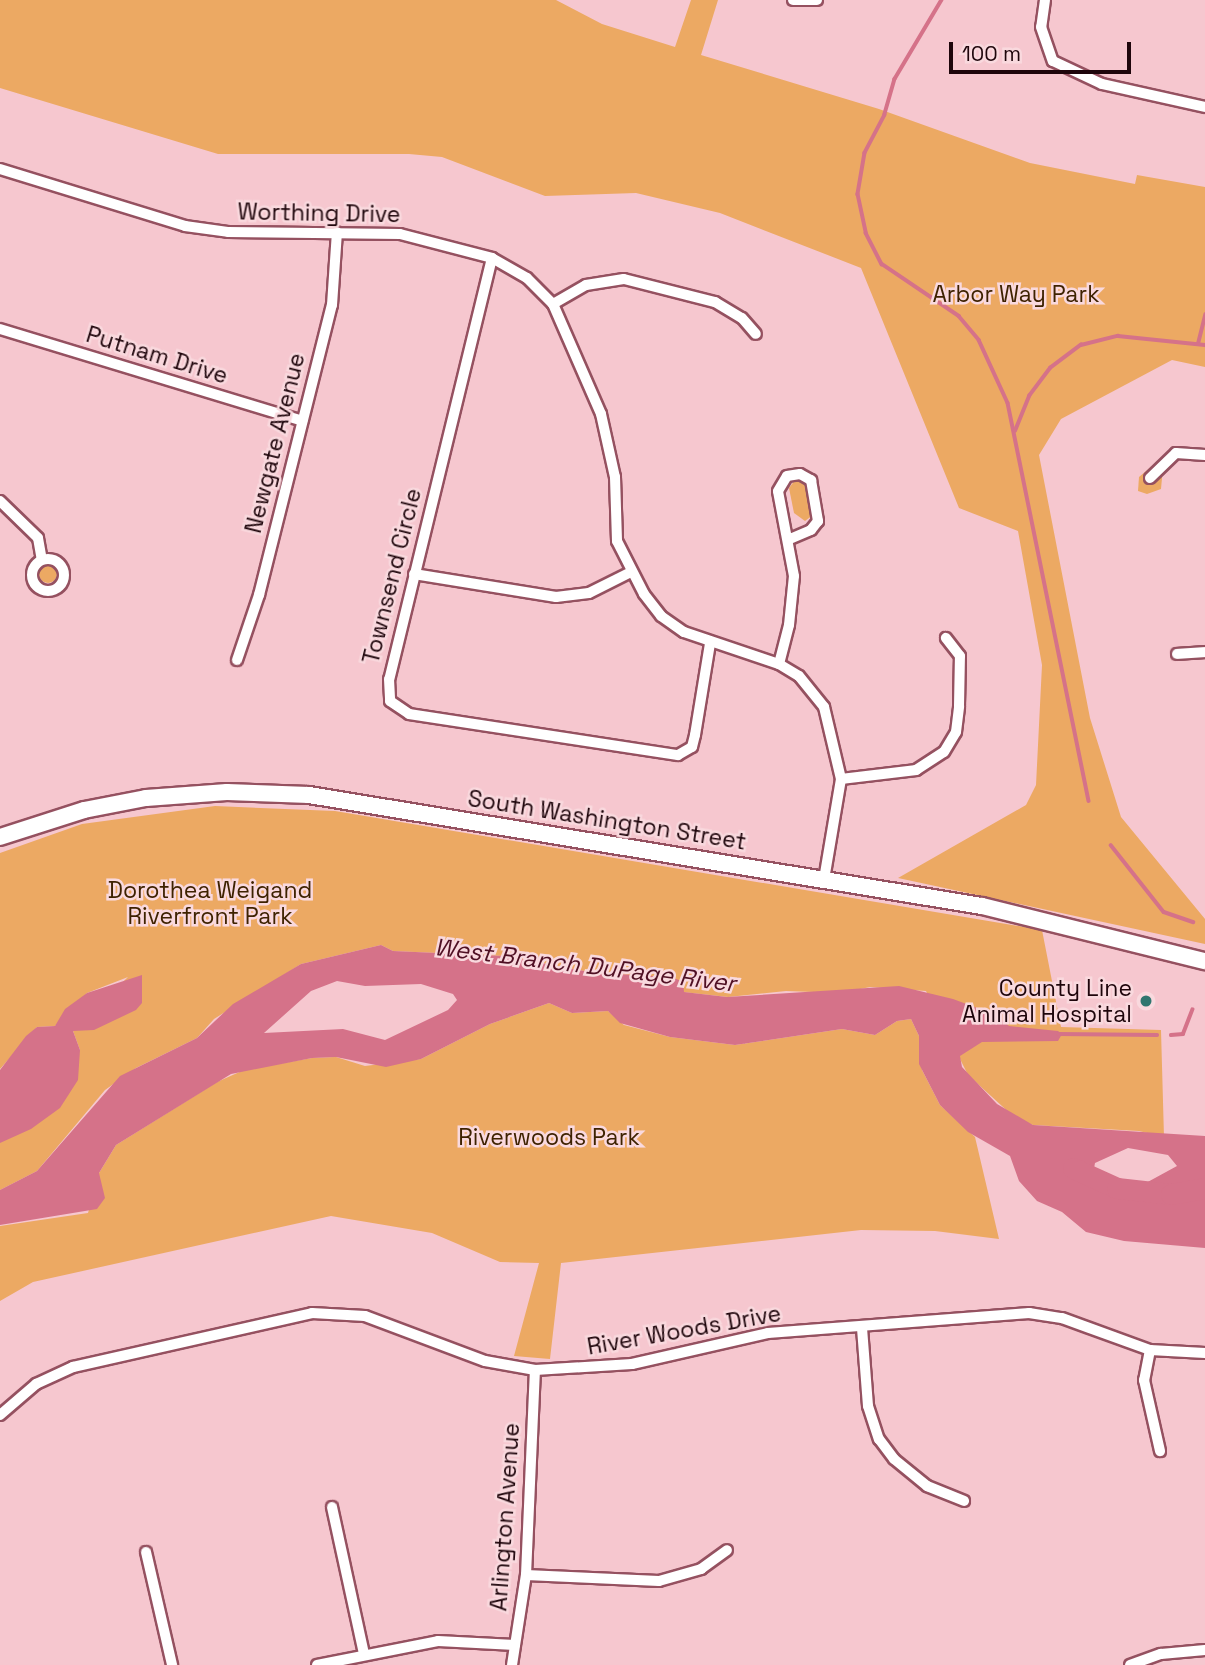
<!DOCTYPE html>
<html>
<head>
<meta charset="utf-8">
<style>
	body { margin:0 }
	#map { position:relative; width:1205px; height:1665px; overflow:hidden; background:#f6c7cf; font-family:"Space Grotesk",sans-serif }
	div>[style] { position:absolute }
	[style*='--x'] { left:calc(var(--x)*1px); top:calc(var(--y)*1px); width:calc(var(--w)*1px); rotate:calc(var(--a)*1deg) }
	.green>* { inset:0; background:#eca963 }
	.round { border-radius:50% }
	.water>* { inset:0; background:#d57289 }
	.stream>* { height:3.5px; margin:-1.75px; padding:0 1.75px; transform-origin:1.75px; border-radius:1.75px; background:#d57289 }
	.river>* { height:21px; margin:-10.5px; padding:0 10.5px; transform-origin:10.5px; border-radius:10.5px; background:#d57289 }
	.roads { filter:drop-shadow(2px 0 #955160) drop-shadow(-2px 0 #955160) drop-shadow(0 2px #955160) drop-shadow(0 -2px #955160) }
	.street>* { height:10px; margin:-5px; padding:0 5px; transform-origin:5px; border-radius:5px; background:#fff }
	.street>.ring { margin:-5px; padding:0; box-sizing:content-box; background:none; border:10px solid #fff; border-radius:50% }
	.secondary>* { height:16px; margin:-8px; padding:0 8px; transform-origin:8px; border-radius:8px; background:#fff }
	.dots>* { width:19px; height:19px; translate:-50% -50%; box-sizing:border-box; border:4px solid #f9d9de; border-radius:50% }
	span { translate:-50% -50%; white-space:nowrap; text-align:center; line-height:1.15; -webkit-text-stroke:5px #f9d9de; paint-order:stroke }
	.street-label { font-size:23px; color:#1e050b }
	.park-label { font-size:23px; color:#3e2200 }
	.poi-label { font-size:23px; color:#1e050b }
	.right { translate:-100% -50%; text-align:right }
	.water-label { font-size:24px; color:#501024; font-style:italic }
	.scale { position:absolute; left:949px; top:42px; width:182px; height:32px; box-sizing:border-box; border:4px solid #1e050b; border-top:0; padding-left:9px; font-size:21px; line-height:24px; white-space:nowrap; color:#1e050b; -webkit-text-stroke:5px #f9d9de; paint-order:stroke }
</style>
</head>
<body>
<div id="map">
	<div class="green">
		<div style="clip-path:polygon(0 0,556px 0,602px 24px,675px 47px,691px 0,718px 0,701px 55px,879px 109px,1030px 163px,1135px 184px,1137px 175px,1205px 187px,1205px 367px,1172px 360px,1061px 419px,1039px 455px,1090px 718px,1121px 817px,1205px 919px,1205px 944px,898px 878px,1026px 805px,1036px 785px,1042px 665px,1018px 531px,959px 508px,861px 268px,720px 213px,636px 193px,545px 196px,442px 157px,409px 154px,218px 154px,0 88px)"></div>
		<div style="clip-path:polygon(1164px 456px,1161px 489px,1147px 494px,1138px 491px,1139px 477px)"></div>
		<div style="clip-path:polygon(795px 480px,802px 481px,809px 491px,813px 515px,805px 521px,794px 513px,789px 488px)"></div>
		<div class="round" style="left:39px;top:565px;width:18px;height:18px"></div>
		<div style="clip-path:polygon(215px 806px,335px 811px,1042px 930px,1061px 1027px,1161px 1030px,1164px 1137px,1139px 1131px,1033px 1125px,1014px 1117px,968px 1075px,926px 991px,870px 987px,841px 993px,786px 991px,728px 997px,683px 992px,672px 977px,595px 973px,504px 956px,393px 951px,381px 945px,301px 964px,214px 1019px,197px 1038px,136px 1068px,105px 1090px,37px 1171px,0 1190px,0 1142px,80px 1050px,73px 1031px,128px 977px,87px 993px,55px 1026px,37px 1027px,0 1069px,0 853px,82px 824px)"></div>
		<div style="clip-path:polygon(549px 1003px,572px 1013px,608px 1011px,624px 1025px,670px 1037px,735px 1045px,842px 1029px,875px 1035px,897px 1021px,911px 1019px,919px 1036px,922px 1070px,940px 1105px,975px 1137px,999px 1239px,935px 1231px,861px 1230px,561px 1263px,550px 1359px,514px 1356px,539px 1263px,500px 1262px,432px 1233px,331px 1216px,33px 1282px,0 1301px,0 1226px,88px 1213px,99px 1173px,116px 1145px,217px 1082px,244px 1070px,312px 1058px,336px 1057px,365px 1066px,421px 1059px,490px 1024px)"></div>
	</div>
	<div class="water">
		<div style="clip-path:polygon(evenodd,381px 945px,393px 951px,504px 956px,595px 973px,672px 977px,683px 982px,684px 992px,727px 997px,899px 986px,953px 999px,996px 1015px,1009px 1026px,1058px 1031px,1062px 1034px,1058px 1041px,982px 1042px,960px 1056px,962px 1067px,997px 1104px,1033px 1125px,1205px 1136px,1205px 1248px,1124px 1241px,1086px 1232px,1062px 1212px,1037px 1201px,1019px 1181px,1010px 1156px,968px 1132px,940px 1105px,919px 1064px,919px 1036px,911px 1019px,897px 1021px,875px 1035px,842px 1029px,735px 1045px,670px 1037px,620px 1023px,608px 1011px,572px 1013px,549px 1003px,490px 1024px,421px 1059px,386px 1067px,336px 1057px,312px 1058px,231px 1074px,116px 1145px,99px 1173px,105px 1198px,97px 1209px,0 1225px,0 1190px,37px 1171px,120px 1076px,197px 1038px,233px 1004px,301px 964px,381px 945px,337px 981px,365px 986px,421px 984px,453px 994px,457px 1000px,448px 1010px,385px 1040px,343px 1029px,264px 1033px,311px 991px,337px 981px,381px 945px,1128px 1148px,1168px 1155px,1177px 1166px,1133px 1190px,1112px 1188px,1097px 1179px,1093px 1174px,1095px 1163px,1128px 1148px)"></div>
		<div style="clip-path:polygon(142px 975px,142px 1003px,136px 1010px,94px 1030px,73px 1031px,80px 1050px,78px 1080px,60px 1108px,31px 1129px,0 1143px,0 1070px,26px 1036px,37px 1027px,55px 1026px,65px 1009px,87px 993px)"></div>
	</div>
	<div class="stream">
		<div style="--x:942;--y:0;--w:92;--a:120.7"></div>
		<div style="--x:895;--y:79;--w:37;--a:106"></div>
		<div style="--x:885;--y:115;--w:43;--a:117.8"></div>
		<div style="--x:865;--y:153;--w:42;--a:99.7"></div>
		<div style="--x:858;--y:194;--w:40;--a:78"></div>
		<div style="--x:866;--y:233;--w:35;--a:63"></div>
		<div style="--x:882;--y:264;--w:93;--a:34"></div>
		<div style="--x:959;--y:316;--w:31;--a:50"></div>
		<div style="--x:979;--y:340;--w:69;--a:65.3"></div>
		<div style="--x:1008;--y:403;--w:406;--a:78.5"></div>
		<div style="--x:1198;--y:344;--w:30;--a:-76"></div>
		<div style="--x:1015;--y:431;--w:38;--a:-68"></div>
		<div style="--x:1029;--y:396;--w:35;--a:-53"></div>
		<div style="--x:1050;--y:368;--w:39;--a:-37"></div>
		<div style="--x:1081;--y:345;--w:38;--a:-14"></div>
		<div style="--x:1118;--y:336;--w:87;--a:5.9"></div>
		<div style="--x:1111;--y:845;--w:85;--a:51.7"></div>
		<div style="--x:1164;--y:912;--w:31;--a:19"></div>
		<div style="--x:1058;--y:1034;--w:99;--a:0.6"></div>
		<div style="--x:1171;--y:1035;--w:12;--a:-5"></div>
		<div style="--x:1183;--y:1034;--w:26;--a:-69"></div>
	</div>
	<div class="river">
		<div style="--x:1073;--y:1168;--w:48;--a:24.4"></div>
		<div style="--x:1117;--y:1188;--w:54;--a:6.3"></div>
		<div style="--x:1171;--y:1194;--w:35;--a:-10"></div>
	</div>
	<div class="roads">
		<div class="street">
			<div style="--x:793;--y:0;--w:24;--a:0"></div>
			<div style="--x:1045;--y:0;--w:27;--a:98"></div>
			<div style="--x:1041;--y:27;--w:36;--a:71"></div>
			<div style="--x:1053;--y:61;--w:54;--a:25.1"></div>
			<div style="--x:1102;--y:84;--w:106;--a:12.6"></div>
			<div style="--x:0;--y:169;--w:194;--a:17.1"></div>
			<div style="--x:185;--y:226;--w:43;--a:7.9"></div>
			<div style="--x:228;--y:232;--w:172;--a:0.7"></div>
			<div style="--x:400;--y:234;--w:95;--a:14.6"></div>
			<div style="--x:492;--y:258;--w:40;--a:29.7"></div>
			<div style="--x:527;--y:278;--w:37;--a:45"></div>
			<div style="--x:553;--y:304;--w:120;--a:66.4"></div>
			<div style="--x:601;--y:414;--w:65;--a:77.5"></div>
			<div style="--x:615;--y:477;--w:64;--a:88.2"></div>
			<div style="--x:617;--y:541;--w:59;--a:63"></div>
			<div style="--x:644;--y:594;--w:28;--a:52"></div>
			<div style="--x:661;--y:616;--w:28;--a:35"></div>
			<div style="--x:684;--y:632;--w:100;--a:18.6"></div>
			<div style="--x:779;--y:664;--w:23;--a:31"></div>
			<div style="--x:799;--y:676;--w:40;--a:51"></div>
			<div style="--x:824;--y:707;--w:74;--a:76.7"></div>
			<div style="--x:841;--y:779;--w:101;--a:99.6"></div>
			<div style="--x:492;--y:258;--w:433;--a:103.7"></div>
			<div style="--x:389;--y:679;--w:22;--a:87"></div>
			<div style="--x:390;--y:701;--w:23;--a:34"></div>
			<div style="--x:409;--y:714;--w:272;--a:8.7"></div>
			<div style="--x:678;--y:755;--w:16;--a:-30"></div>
			<div style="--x:692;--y:747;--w:12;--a:-76"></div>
			<div style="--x:695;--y:735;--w:93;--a:-80.7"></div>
			<div style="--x:553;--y:304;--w:38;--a:-30"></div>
			<div style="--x:586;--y:285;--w:38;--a:-9"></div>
			<div style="--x:624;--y:279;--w:94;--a:14.2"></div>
			<div style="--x:715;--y:302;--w:31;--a:31"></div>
			<div style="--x:742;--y:318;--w:21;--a:49"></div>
			<div style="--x:0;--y:329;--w:316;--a:16.9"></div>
			<div style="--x:1150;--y:478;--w:36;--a:-44"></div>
			<div style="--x:1176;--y:453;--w:29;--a:4"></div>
			<div style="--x:0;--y:501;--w:53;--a:44.2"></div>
			<div style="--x:38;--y:538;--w:22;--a:80"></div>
			<div class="ring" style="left:32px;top:559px;width:22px;height:22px"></div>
			<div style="--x:414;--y:574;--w:144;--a:9.2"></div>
			<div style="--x:556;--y:597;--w:33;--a:-7"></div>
			<div style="--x:589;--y:593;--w:45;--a:-26.6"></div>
			<div style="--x:1177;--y:654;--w:28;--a:-4"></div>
			<div style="--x:237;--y:660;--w:69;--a:-71.3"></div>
			<div style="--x:259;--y:595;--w:299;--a:-75.9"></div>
			<div style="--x:332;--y:305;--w:73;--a:-86.1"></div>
			<div style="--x:779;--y:664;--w:40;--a:-75.6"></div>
			<div style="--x:789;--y:625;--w:49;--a:-84.2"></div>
			<div style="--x:794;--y:576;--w:86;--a:-100.7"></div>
			<div style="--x:778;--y:491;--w:17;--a:-59"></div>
			<div style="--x:787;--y:476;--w:13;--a:-9"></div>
			<div style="--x:800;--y:474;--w:13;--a:29"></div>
			<div style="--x:811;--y:480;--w:42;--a:80.3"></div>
			<div style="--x:818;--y:521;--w:11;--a:128"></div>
			<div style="--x:811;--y:530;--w:23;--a:157"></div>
			<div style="--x:841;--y:779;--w:76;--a:-6.8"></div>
			<div style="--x:916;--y:770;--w:33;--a:-33"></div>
			<div style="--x:944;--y:752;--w:23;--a:-59"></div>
			<div style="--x:956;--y:732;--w:26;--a:-83"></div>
			<div style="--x:959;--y:706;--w:50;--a:-88.9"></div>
			<div style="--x:960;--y:656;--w:23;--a:-128"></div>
			<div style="--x:862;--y:1328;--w:78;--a:85.6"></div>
			<div style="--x:868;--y:1406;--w:35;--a:72"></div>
			<div style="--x:879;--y:1439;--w:25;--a:53"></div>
			<div style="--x:894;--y:1459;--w:43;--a:39.3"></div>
			<div style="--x:927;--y:1486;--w:40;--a:22"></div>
			<div style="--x:1150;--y:1350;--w:31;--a:101"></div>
			<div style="--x:1144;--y:1380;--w:73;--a:77.3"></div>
			<div style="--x:0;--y:1415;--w:48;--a:-40.7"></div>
			<div style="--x:36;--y:1384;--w:41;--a:-24.7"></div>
			<div style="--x:73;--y:1367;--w:245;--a:-12.7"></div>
			<div style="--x:312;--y:1313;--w:53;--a:3.2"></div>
			<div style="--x:365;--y:1316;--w:128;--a:20.6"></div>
			<div style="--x:485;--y:1361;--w:51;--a:10.2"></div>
			<div style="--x:535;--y:1370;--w:97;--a:-3.5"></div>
			<div style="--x:632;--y:1364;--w:139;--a:-12.8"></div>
			<div style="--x:768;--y:1333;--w:262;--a:-4.4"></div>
			<div style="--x:1029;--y:1313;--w:33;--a:9"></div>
			<div style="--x:1062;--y:1318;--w:94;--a:20"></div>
			<div style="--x:1150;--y:1350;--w:55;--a:3.1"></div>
			<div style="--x:332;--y:1507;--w:150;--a:77.7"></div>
			<div style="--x:146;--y:1552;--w:116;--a:77"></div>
			<div style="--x:526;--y:1575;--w:133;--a:2.6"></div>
			<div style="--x:659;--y:1581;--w:44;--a:-15.9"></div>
			<div style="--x:701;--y:1569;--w:32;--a:-36"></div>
			<div style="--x:317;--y:1665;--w:123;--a:-11.2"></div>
			<div style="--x:438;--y:1641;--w:77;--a:3"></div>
			<div style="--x:512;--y:1665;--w:91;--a:-81.2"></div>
			<div style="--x:526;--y:1575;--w:205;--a:-87.5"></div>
			<div style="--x:1130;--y:1665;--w:33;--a:-20"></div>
			<div style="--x:1161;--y:1654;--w:44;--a:-5.2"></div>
		</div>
		<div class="secondary">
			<div style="--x:0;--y:837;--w:88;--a:-17.8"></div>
			<div style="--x:84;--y:810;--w:63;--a:-11"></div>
			<div style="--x:146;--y:798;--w:81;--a:-4.2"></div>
			<div style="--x:227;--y:792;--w:82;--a:2.1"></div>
			<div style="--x:309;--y:795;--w:682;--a:9.37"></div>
			<div style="--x:982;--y:906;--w:230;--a:13.9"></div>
		</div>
	</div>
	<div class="dots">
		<div style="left:1146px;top:1001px;background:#2f766f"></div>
	</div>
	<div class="street-label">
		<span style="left:319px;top:213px;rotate:1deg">Worthing Drive</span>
		<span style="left:157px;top:355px;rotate:17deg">Putnam Drive</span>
		<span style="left:275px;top:443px;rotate:-76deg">Newgate Avenue</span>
		<span style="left:392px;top:576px;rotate:-76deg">Townsend Circle</span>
		<span style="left:607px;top:820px;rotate:9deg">South Washington Street</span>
		<span style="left:684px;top:1330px;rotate:-10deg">River Woods Drive</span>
		<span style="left:505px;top:1517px;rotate:-86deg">Arlington Avenue</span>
	</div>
	<div class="park-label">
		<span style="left:1016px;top:294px">Arbor Way Park</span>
		<span style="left:210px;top:903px">Dorothea Weigand<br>Riverfront Park</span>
		<span style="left:549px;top:1137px">Riverwoods Park</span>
	</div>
	<div class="poi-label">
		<span class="right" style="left:1132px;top:1001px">County Line<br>Animal Hospital</span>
	</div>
	<div class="water-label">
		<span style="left:585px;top:965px;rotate:7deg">West Branch DuPage River</span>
	</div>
	<div class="scale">100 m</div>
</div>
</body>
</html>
